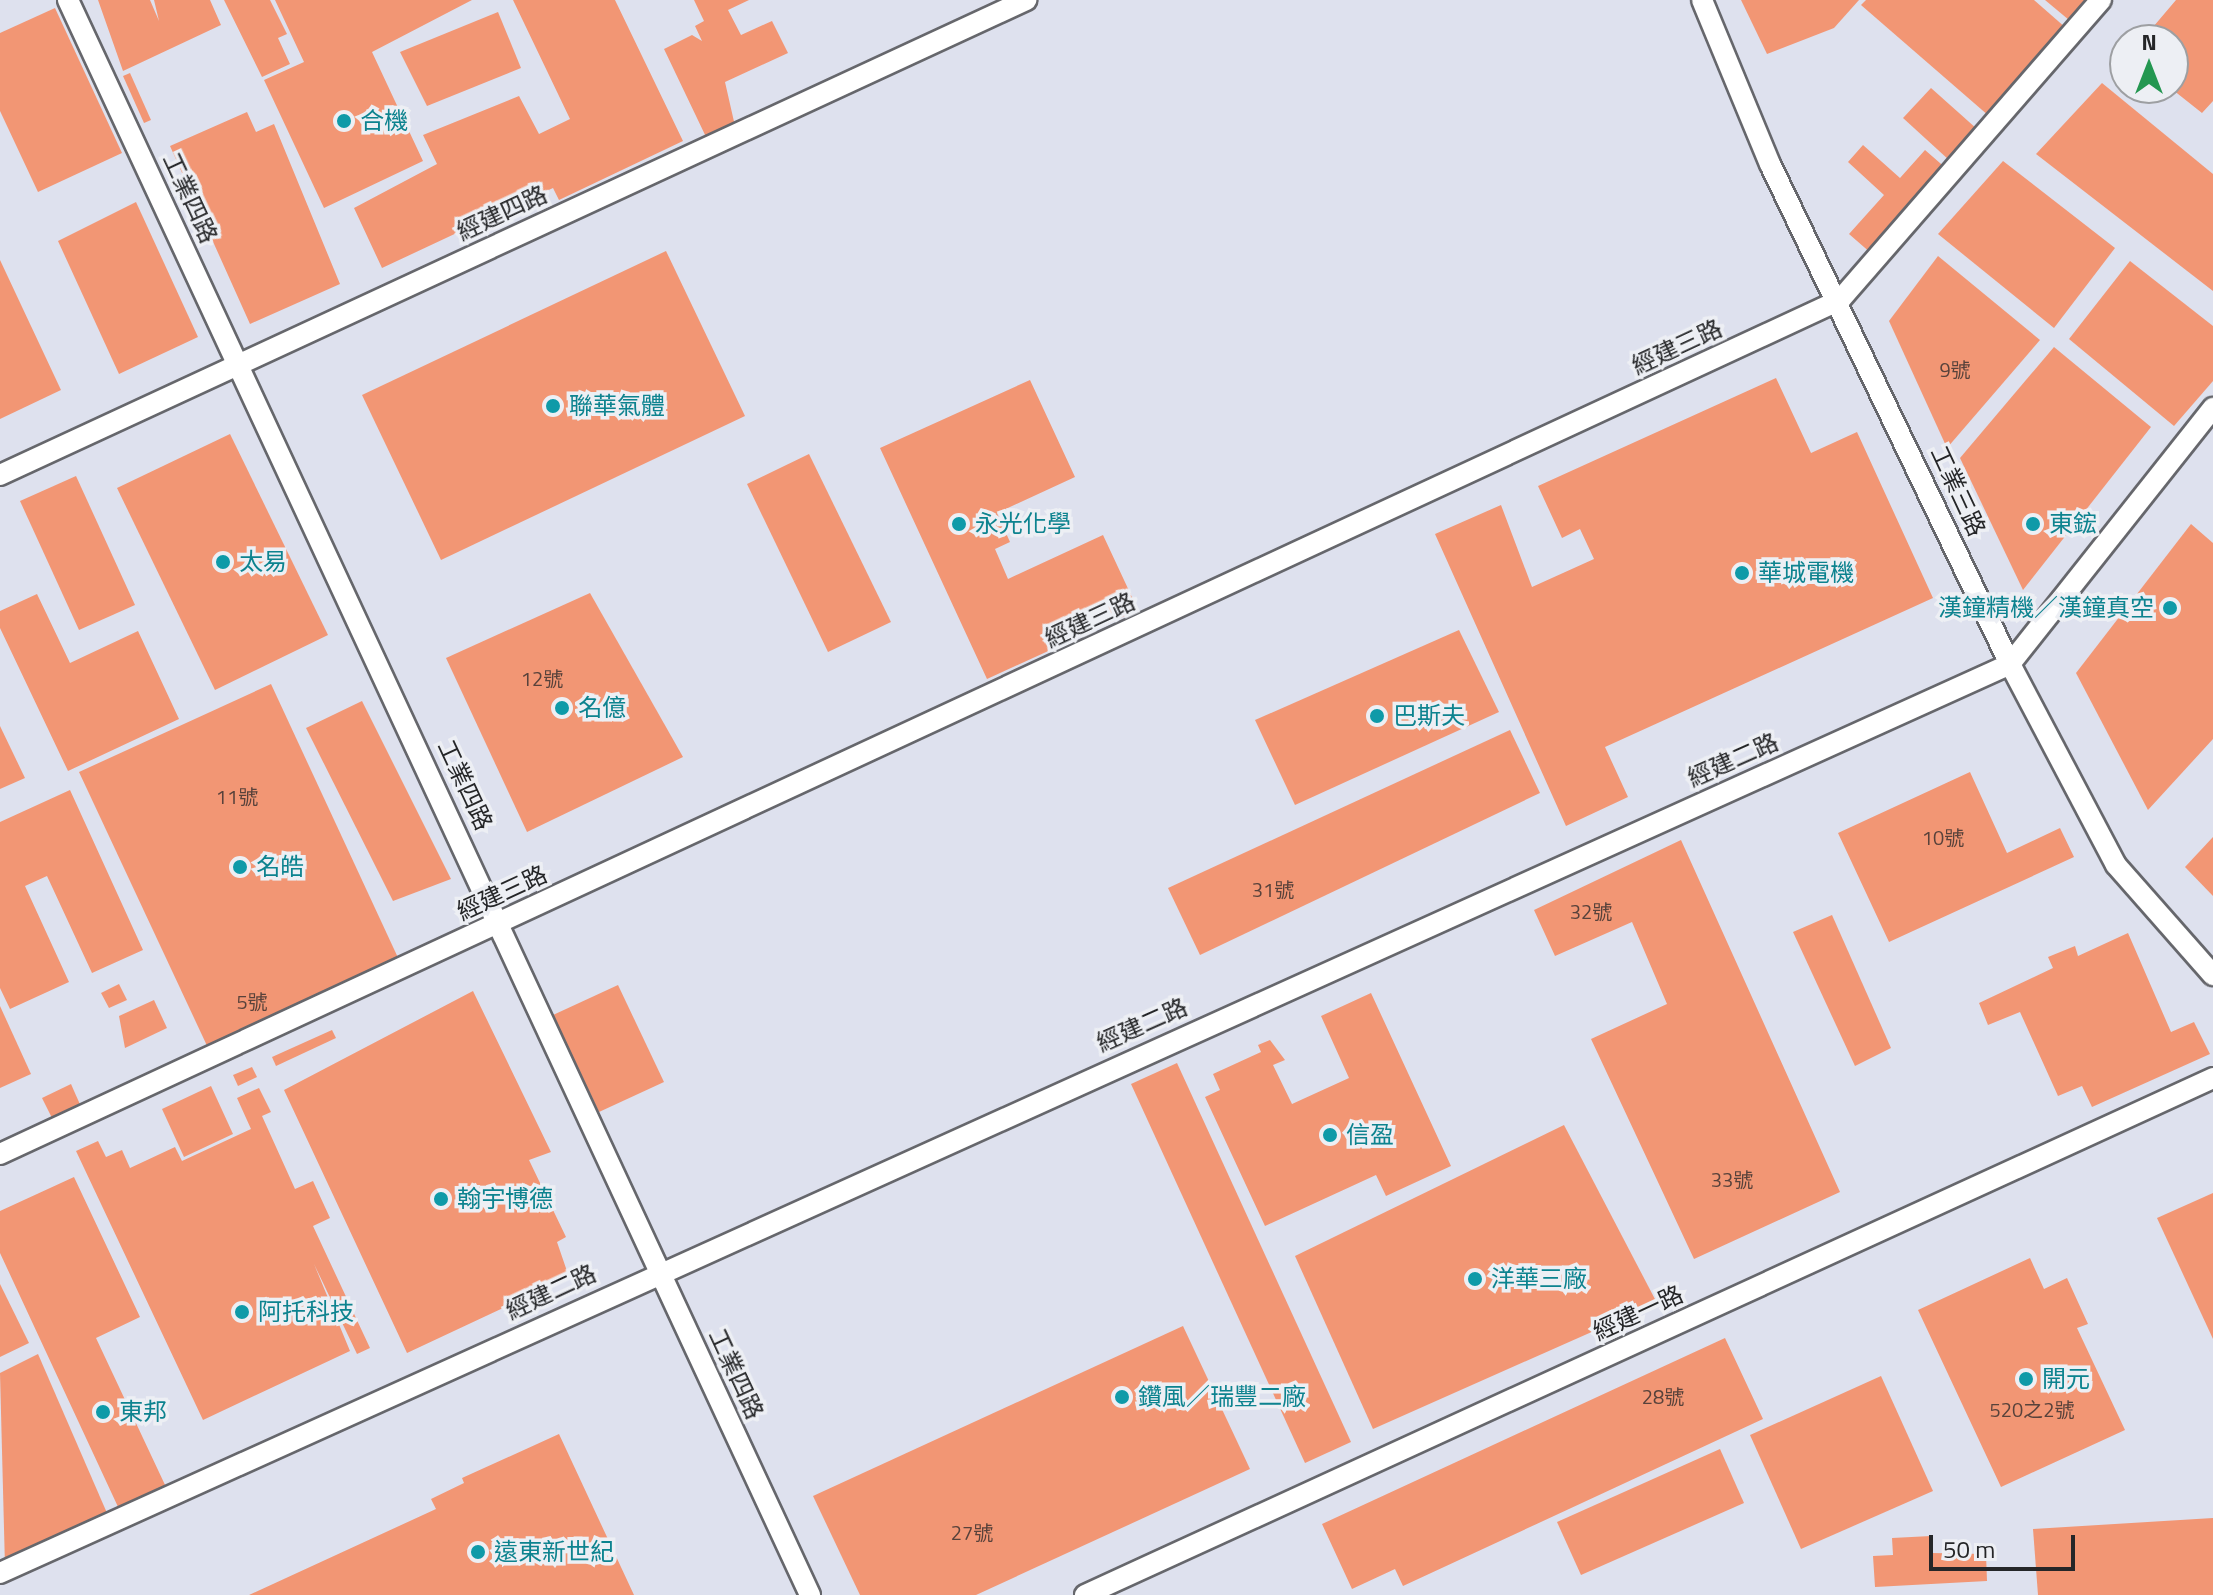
<!DOCTYPE html>
<html>
<head>
<meta charset="utf-8">
<style>
	body { margin:0 }
	#map { position:relative; width:2213px; height:1595px; overflow:hidden; background:#edeff4; font-family:"Titillium Web","Noto Sans TC",sans-serif }
	div>[style] { position:absolute }
	[style*='--x'] { left:calc(var(--x)*1px); top:calc(var(--y)*1px); width:calc(var(--w)*1px); rotate:calc(var(--a)*1deg) }
	.built>* { inset:0; background:#dee1ee }
	.building>* { inset:0; background:#f29674 }
	.roads { filter:drop-shadow(2px 0 #66676c) drop-shadow(-2px 0 #66676c) drop-shadow(0 2px #66676c) drop-shadow(0 -2px #66676c) }
	.minor>* { height:20px; margin:-10px; padding:0 10px; transform-origin:10px; border-radius:10px; background:#fff }
	.dots>* { width:22px; height:22px; translate:-50% -50%; box-sizing:border-box; border:4px solid #edeff4; border-radius:50% }
	span { translate:-50% -50%; white-space:nowrap; text-align:center; line-height:1.15; -webkit-text-stroke:7px #edeff4; paint-order:stroke }
	.number-label { font-size:20px; color:#58423b }
	.number-label span { -webkit-text-stroke-width:0 }
	.culture-label { font-size:24px; color:#0d838f }
	.left { translate:0 -50%; text-align:left }
	.right { translate:-100% -50%; text-align:right }
	.street-label { font-size:24px; color:#252628 }
	.north { position:absolute; left:2109px; top:24px; width:80px; height:80px; box-sizing:border-box; background:#edeff4; border:2px solid #9d9fa2; border-radius:50%; rotate:0deg; font-size:22px; font-weight:700; line-height:32px; text-align:center; color:#252628 }
	.north::after { content:''; display:block; margin:auto; width:28px; height:36px; background:#249751; clip-path:polygon(50% 0,100% 100%,50% 72%,0 100%) }
	.scale { position:absolute; left:1929px; top:1535px; width:146px; height:36px; box-sizing:border-box; border:4px solid #252628; border-top:0; padding-left:10px; font-size:24px; line-height:28px; white-space:nowrap; color:#252628; -webkit-text-stroke:6px #edeff4; paint-order:stroke }
</style>
</head>
<body>
<div id="map">
	<div class="built">
		<div style="clip-path:polygon(evenodd,0 0,2213px 0,2213px 1595px,0 1595px,0 0,2125px 40px,2173px 40px,2173px 88px,2125px 88px,2125px 40px)"></div>
	</div>
	<div class="building">
		<div style="clip-path:polygon(98px 0,150px 0,159px 21px,154px 0,210px 0,221px 25px,123px 71px)"></div>
		<div style="clip-path:polygon(224px 0,270px 0,287px 34px,278px 38px,290px 64px,262px 77px)"></div>
		<div style="clip-path:polygon(275px 0,472px 0,372px 52px,423px 161px,324px 208px,264px 80px,304px 62px)"></div>
		<div style="clip-path:polygon(513px 0,615px 0,683px 141px,559px 200px,553px 188px,382px 268px,354px 208px,437px 164px,423px 135px,519px 96px,539px 134px,570px 119px)"></div>
		<div style="clip-path:polygon(694px 0,749px 0,728px 10px,741px 35px,772px 21px,788px 53px,725px 82px,735px 126px,707px 139px,664px 49px,692px 35px,702px 41px,695px 26px,704px 21px)"></div>
		<div style="clip-path:polygon(1741px 0,1859px 0,1834px 28px,1767px 54px)"></div>
		<div style="clip-path:polygon(1866px 0,2034px 0,2066px 28px,1989px 116px,1861px 5px)"></div>
		<div style="clip-path:polygon(2045px 0,2086px 0,2069px 20px)"></div>
		<div style="clip-path:polygon(2176px 0,2213px 0,2213px 101px,2202px 113px,2173px 90px,2173px 40px,2142px 40px)"></div>
		<div style="clip-path:polygon(55px 8px,122px 153px,38px 192px,0 111px,0 33px)"></div>
		<div style="clip-path:polygon(498px 12px,521px 68px,427px 106px,400px 52px)"></div>
		<div style="clip-path:polygon(130px 73px,151px 120px,144px 123px,123px 76px)"></div>
		<div style="clip-path:polygon(2102px 83px,2213px 174px,2213px 291px,2036px 154px)"></div>
		<div style="clip-path:polygon(1931px 88px,1977px 129px,1949px 160px,1903px 118px)"></div>
		<div style="clip-path:polygon(247px 112px,256px 132px,274px 124px,340px 284px,250px 324px,170px 146px)"></div>
		<div style="clip-path:polygon(1863px 145px,1900px 178px,1925px 150px,1948px 170px,1872px 254px,1849px 234px,1884px 195px,1848px 162px)"></div>
		<div style="clip-path:polygon(2003px 161px,2115px 248px,2054px 328px,1938px 234px)"></div>
		<div style="clip-path:polygon(136px 202px,198px 337px,119px 374px,58px 241px)"></div>
		<div style="clip-path:polygon(666px 251px,745px 416px,441px 560px,362px 395px)"></div>
		<div style="clip-path:polygon(1938px 256px,2040px 340px,1947px 448px,1889px 321px)"></div>
		<div style="clip-path:polygon(0 260px,61px 390px,0 419px)"></div>
		<div style="clip-path:polygon(2130px 261px,2213px 326px,2213px 381px,2174px 426px,2069px 339px)"></div>
		<div style="clip-path:polygon(2054px 347px,2151px 427px,2023px 590px,1960px 458px)"></div>
		<div style="clip-path:polygon(1776px 378px,1811px 453px,1857px 432px,1933px 598px,1605px 747px,1628px 797px,1566px 826px,1435px 534px,1501px 505px,1532px 587px,1594px 559px,1580px 529px,1562px 538px,1538px 486px)"></div>
		<div style="clip-path:polygon(1030px 380px,1075px 477px,997px 513px,1010px 542px,995px 549px,1008px 579px,1103px 535px,1138px 610px,987px 679px,880px 448px)"></div>
		<div style="clip-path:polygon(230px 434px,328px 635px,215px 690px,117px 488px)"></div>
		<div style="clip-path:polygon(809px 454px,891px 622px,828px 652px,747px 484px)"></div>
		<div style="clip-path:polygon(76px 476px,135px 605px,79px 630px,20px 501px)"></div>
		<div style="clip-path:polygon(2191px 524px,2213px 543px,2213px 739px,2148px 810px,2076px 673px)"></div>
		<div style="clip-path:polygon(590px 593px,683px 757px,527px 832px,446px 658px)"></div>
		<div style="clip-path:polygon(37px 594px,70px 663px,138px 631px,179px 719px,68px 771px,0 628px,0 611px)"></div>
		<div style="clip-path:polygon(1459px 630px,1499px 712px,1295px 805px,1255px 720px)"></div>
		<div style="clip-path:polygon(271px 684px,400px 962px,209px 1050px,79px 772px)"></div>
		<div style="clip-path:polygon(362px 701px,451px 879px,393px 901px,306px 728px)"></div>
		<div style="clip-path:polygon(0 726px,25px 778px,0 789px)"></div>
		<div style="clip-path:polygon(1510px 730px,1540px 793px,1200px 955px,1168px 888px)"></div>
		<div style="clip-path:polygon(1970px 772px,2007px 853px,2060px 828px,2074px 857px,1889px 942px,1838px 833px)"></div>
		<div style="clip-path:polygon(70px 790px,143px 950px,92px 973px,47px 876px,25px 886px,69px 982px,10px 1009px,0 988px,0 822px)"></div>
		<div style="clip-path:polygon(2213px 837px,2213px 896px,2185px 867px)"></div>
		<div style="clip-path:polygon(1681px 840px,1840px 1192px,1694px 1259px,1591px 1039px,1667px 1004px,1632px 922px,1555px 956px,1534px 910px)"></div>
		<div style="clip-path:polygon(1832px 915px,1891px 1048px,1855px 1066px,1793px 932px)"></div>
		<div style="clip-path:polygon(2128px 933px,2171px 1032px,2194px 1022px,2210px 1054px,2092px 1107px,2082px 1086px,2058px 1096px,2020px 1012px,1988px 1025px,1979px 1003px,2053px 968px,2048px 957px,2075px 946px,2078px 956px)"></div>
		<div style="clip-path:polygon(119px 984px,127px 1000px,109px 1008px,101px 993px)"></div>
		<div style="clip-path:polygon(618px 985px,664px 1082px,599px 1112px,553px 1015px)"></div>
		<div style="clip-path:polygon(473px 991px,551px 1152px,529px 1160px,566px 1237px,557px 1242px,569px 1277px,407px 1353px,284px 1090px)"></div>
		<div style="clip-path:polygon(1371px 993px,1451px 1166px,1386px 1196px,1376px 1175px,1265px 1226px,1205px 1097px,1220px 1090px,1213px 1074px,1261px 1052px,1258px 1045px,1270px 1040px,1285px 1060px,1273px 1065px,1292px 1104px,1349px 1078px,1321px 1016px)"></div>
		<div style="clip-path:polygon(154px 1000px,167px 1028px,125px 1048px,119px 1016px)"></div>
		<div style="clip-path:polygon(0 1006px,31px 1074px,0 1088px)"></div>
		<div style="clip-path:polygon(332px 1030px,336px 1038px,276px 1066px,272px 1057px)"></div>
		<div style="clip-path:polygon(1177px 1063px,1351px 1442px,1305px 1463px,1131px 1084px)"></div>
		<div style="clip-path:polygon(252px 1067px,257px 1077px,238px 1086px,233px 1075px)"></div>
		<div style="clip-path:polygon(71px 1084px,82px 1109px,54px 1122px,42px 1098px)"></div>
		<div style="clip-path:polygon(211px 1086px,233px 1134px,184px 1157px,162px 1109px)"></div>
		<div style="clip-path:polygon(259px 1088px,271px 1112px,262px 1116px,295px 1189px,313px 1181px,330px 1218px,313px 1226px,370px 1348px,357px 1354px,314px 1264px,350px 1351px,203px 1420px,76px 1151px,98px 1141px,106px 1157px,122px 1150px,130px 1168px,175px 1147px,182px 1161px,251px 1129px,237px 1098px)"></div>
		<div style="clip-path:polygon(1564px 1125px,1657px 1303px,1373px 1429px,1295px 1256px)"></div>
		<div style="clip-path:polygon(74px 1177px,140px 1317px,96px 1338px,166px 1487px,119px 1509px,0 1253px,0 1211px)"></div>
		<div style="clip-path:polygon(2213px 1193px,2213px 1339px,2157px 1218px)"></div>
		<div style="clip-path:polygon(2030px 1258px,2044px 1289px,2067px 1278px,2088px 1324px,2077px 1328px,2125px 1430px,2001px 1487px,1918px 1310px)"></div>
		<div style="clip-path:polygon(0 1284px,29px 1343px,0 1357px)"></div>
		<div style="clip-path:polygon(1183px 1326px,1250px 1469px,976px 1595px,860px 1595px,813px 1496px)"></div>
		<div style="clip-path:polygon(1725px 1338px,1763px 1419px,1403px 1586px,1395px 1569px,1352px 1589px,1322px 1524px)"></div>
		<div style="clip-path:polygon(38px 1354px,110px 1520px,5px 1567px,0 1373px)"></div>
		<div style="clip-path:polygon(1881px 1376px,1933px 1491px,1801px 1549px,1750px 1435px)"></div>
		<div style="clip-path:polygon(559px 1434px,634px 1595px,249px 1595px,436px 1509px,431px 1499px,464px 1483px,462px 1478px)"></div>
		<div style="clip-path:polygon(1720px 1449px,1744px 1503px,1581px 1575px,1557px 1522px)"></div>
		<div style="clip-path:polygon(2213px 1518px,2213px 1595px,2038px 1595px,2033px 1529px)"></div>
		<div style="clip-path:polygon(1931px 1536px,1932px 1553px,1986px 1554px,1987px 1581px,1875px 1587px,1873px 1556px,1893px 1555px,1892px 1538px)"></div>
	</div>
	<div class="roads">
		<div class="minor">
			<div style="--x:68;--y:0;--w:1759;--a:65.05"></div>
			<div style="--x:1702;--y:0;--w:178;--a:67.5"></div>
			<div style="--x:1770;--y:164;--w:555;--a:64.36"></div>
			<div style="--x:2010;--y:664;--w:227;--a:62.2"></div>
			<div style="--x:2116;--y:865;--w:147;--a:48.6"></div>
			<div style="--x:0;--y:475;--w:1131;--a:-24.84"></div>
			<div style="--x:0;--y:1154;--w:2029;--a:-24.9"></div>
			<div style="--x:1840;--y:300;--w:398;--a:-49"></div>
			<div style="--x:0;--y:1573;--w:2206;--a:-24.33"></div>
			<div style="--x:2010;--y:664;--w:327;--a:-51.6"></div>
			<div style="--x:1085;--y:1595;--w:1241;--a:-24.62"></div>
		</div>
	</div>
	<div class="dots">
		<div style="left:344px;top:121px;background:#0f9aa8"></div>
		<div style="left:553px;top:406px;background:#0f9aa8"></div>
		<div style="left:959px;top:524px;background:#0f9aa8"></div>
		<div style="left:2033px;top:524px;background:#0f9aa8"></div>
		<div style="left:223px;top:562px;background:#0f9aa8"></div>
		<div style="left:1742px;top:573px;background:#0f9aa8"></div>
		<div style="left:2170px;top:608px;background:#0f9aa8"></div>
		<div style="left:562px;top:708px;background:#0f9aa8"></div>
		<div style="left:1377px;top:716px;background:#0f9aa8"></div>
		<div style="left:240px;top:867px;background:#0f9aa8"></div>
		<div style="left:1330px;top:1135px;background:#0f9aa8"></div>
		<div style="left:441px;top:1199px;background:#0f9aa8"></div>
		<div style="left:1475px;top:1279px;background:#0f9aa8"></div>
		<div style="left:242px;top:1312px;background:#0f9aa8"></div>
		<div style="left:2026px;top:1379px;background:#0f9aa8"></div>
		<div style="left:1122px;top:1397px;background:#0f9aa8"></div>
		<div style="left:103px;top:1412px;background:#0f9aa8"></div>
		<div style="left:478px;top:1552px;background:#0f9aa8"></div>
	</div>
	<div class="number-label">
		<span style="left:1955px;top:369px">9號</span>
		<span style="left:542px;top:678px">12號</span>
		<span style="left:237px;top:796px">11號</span>
		<span style="left:1943px;top:837px">10號</span>
		<span style="left:1273px;top:889px">31號</span>
		<span style="left:1591px;top:911px">32號</span>
		<span style="left:252px;top:1001px">5號</span>
		<span style="left:1732px;top:1179px">33號</span>
		<span style="left:1663px;top:1396px">28號</span>
		<span style="left:2032px;top:1409px">520之2號</span>
		<span style="left:972px;top:1532px">27號</span>
	</div>
	<div class="culture-label">
		<span class="left" style="left:360px;top:121px">合機</span>
		<span class="left" style="left:569px;top:406px">聯華氣體</span>
		<span class="left" style="left:975px;top:524px">永光化學</span>
		<span class="left" style="left:2049px;top:524px">東鋐</span>
		<span class="left" style="left:239px;top:562px">太易</span>
		<span class="left" style="left:1758px;top:573px">華城電機</span>
		<span class="right" style="left:2154px;top:608px">漢鐘精機／漢鐘真空</span>
		<span class="left" style="left:578px;top:708px">名億</span>
		<span class="left" style="left:1393px;top:716px">巴斯夫</span>
		<span class="left" style="left:256px;top:867px">名皓</span>
		<span class="left" style="left:1346px;top:1135px">信盈</span>
		<span class="left" style="left:457px;top:1199px">翰宇博德</span>
		<span class="left" style="left:1491px;top:1279px">洋華三廠</span>
		<span class="left" style="left:258px;top:1312px">阿托科技</span>
		<span class="left" style="left:2042px;top:1379px">開元</span>
		<span class="left" style="left:1138px;top:1397px">鑽風／瑞豐二廠</span>
		<span class="left" style="left:119px;top:1412px">東邦</span>
		<span class="left" style="left:494px;top:1552px">遠東新世紀</span>
	</div>
	<div class="street-label">
		<span style="left:190px;top:198px;rotate:65deg">工業四路</span>
		<span style="left:502px;top:213px;rotate:-25deg">經建四路</span>
		<span style="left:1677px;top:347px;rotate:-25deg">經建三路</span>
		<span style="left:1958px;top:491px;rotate:65deg">工業三路</span>
		<span style="left:1090px;top:620px;rotate:-25deg">經建三路</span>
		<span style="left:1733px;top:760px;rotate:-24deg">經建二路</span>
		<span style="left:465px;top:785px;rotate:65deg">工業四路</span>
		<span style="left:502px;top:893px;rotate:-25deg">經建三路</span>
		<span style="left:1142px;top:1025px;rotate:-24deg">經建二路</span>
		<span style="left:551px;top:1292px;rotate:-25deg">經建二路</span>
		<span style="left:1638px;top:1313px;rotate:-25deg">經建一路</span>
		<span style="left:736px;top:1374px;rotate:65deg">工業四路</span>
	</div>
	<div class="north">N</div>
	<div class="scale">50 m</div>
</div>
</body>
</html>
